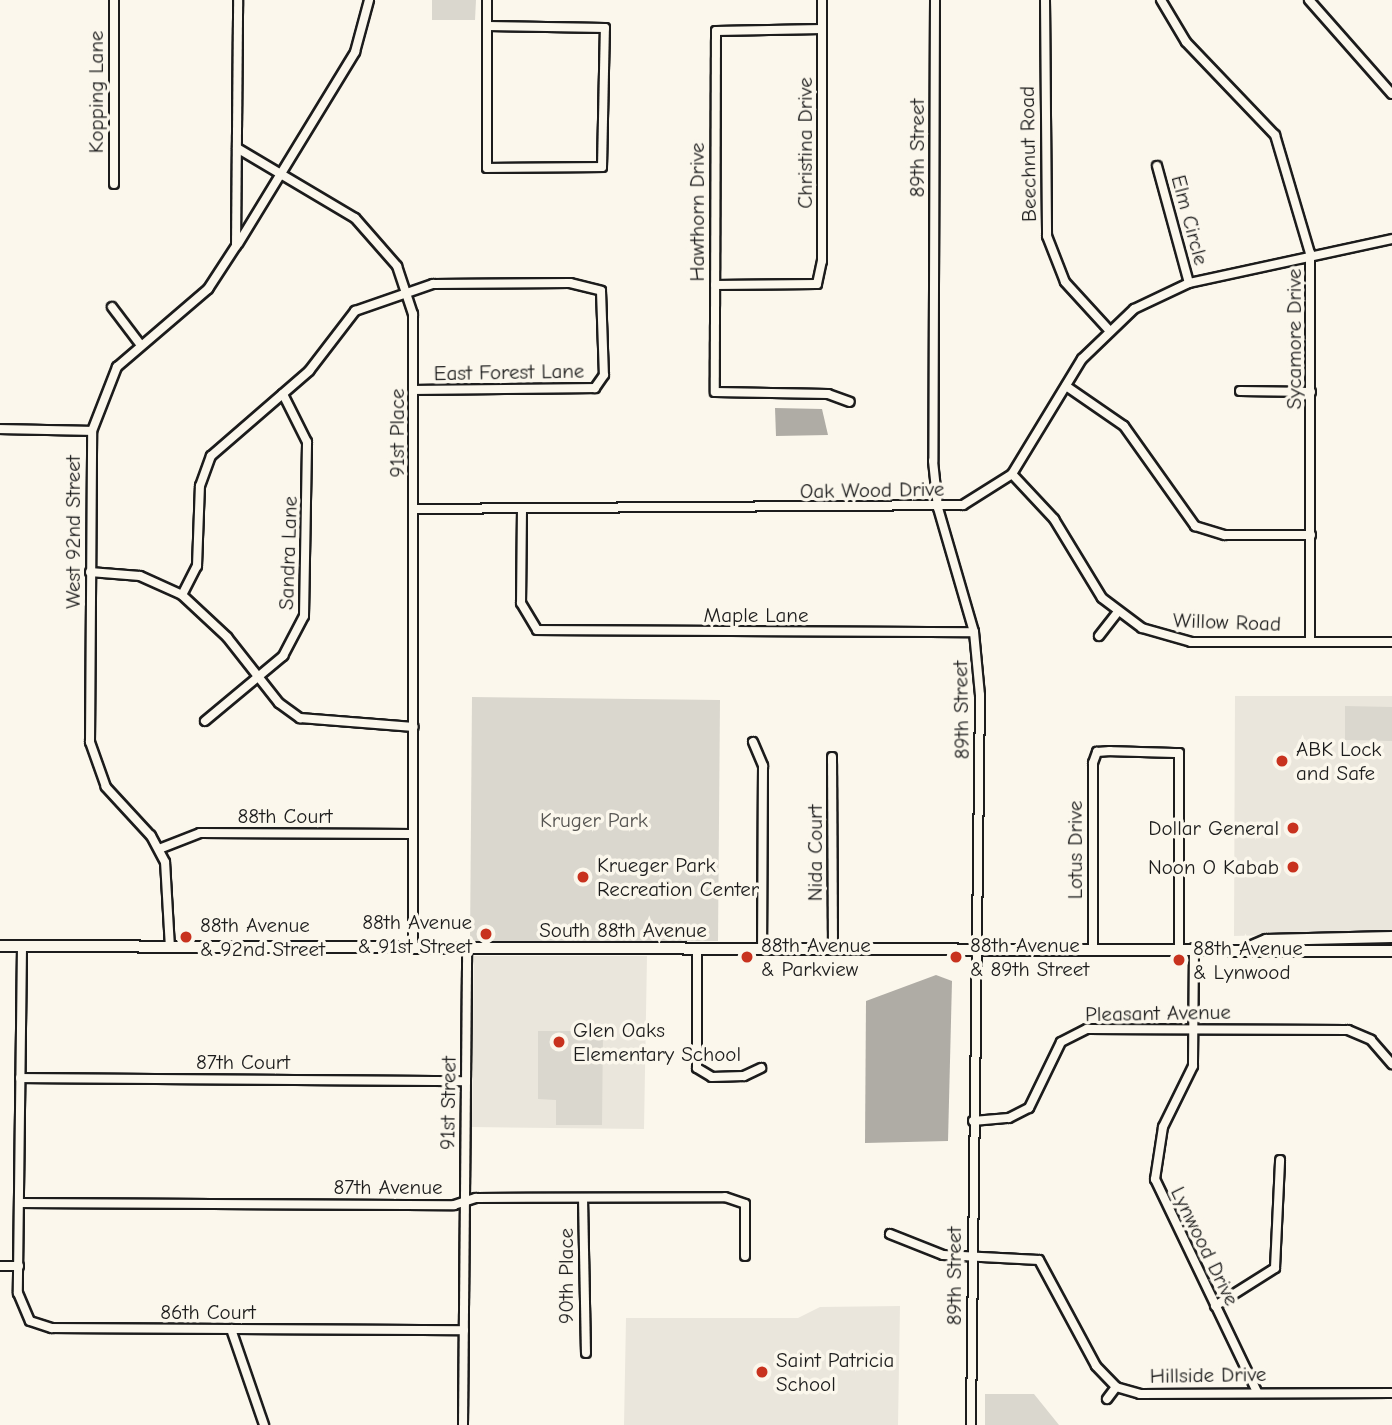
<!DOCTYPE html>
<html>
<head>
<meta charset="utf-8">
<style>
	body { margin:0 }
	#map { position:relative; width:1392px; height:1425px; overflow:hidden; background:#fbf7ec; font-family:"Comic Neue",sans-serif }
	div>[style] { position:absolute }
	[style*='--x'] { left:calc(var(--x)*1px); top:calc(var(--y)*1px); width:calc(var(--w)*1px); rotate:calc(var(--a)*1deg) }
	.built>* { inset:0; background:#eae6dc }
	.green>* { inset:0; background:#dad7ce }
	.water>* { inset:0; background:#afaca5 }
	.roads { filter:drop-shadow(2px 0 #1c1c1c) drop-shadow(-2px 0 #1c1c1c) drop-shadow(0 2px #1c1c1c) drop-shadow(0 -2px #1c1c1c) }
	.minor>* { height:8px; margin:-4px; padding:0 4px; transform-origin:4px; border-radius:4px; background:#fbf7ec }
	.tertiary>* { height:10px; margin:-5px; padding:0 5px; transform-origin:5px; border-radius:5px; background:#fbf7ec }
	.dots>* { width:19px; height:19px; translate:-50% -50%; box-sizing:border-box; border:4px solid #fbf7ec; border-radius:50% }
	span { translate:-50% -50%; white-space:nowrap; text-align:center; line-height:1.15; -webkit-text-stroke:7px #fbf7ec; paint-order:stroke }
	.street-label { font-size:21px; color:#1c1c1c }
	.poi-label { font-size:21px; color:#1c1c1c }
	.left { translate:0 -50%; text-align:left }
	.right { translate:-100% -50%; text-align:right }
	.park-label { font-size:21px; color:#555451 }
</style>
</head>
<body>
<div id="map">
	<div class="built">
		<div style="clip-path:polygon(1235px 696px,1392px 696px,1392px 932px,1234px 936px)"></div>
		<div style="clip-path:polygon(474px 956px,647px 956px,644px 1129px,472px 1127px)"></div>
		<div style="clip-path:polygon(900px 1306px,898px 1425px,624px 1425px,626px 1318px,798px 1318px,820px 1307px)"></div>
	</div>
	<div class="green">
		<div style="clip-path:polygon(432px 0,476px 0,475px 20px,432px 20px)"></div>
		<div style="clip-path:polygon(472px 697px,720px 700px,718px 941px,470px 942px)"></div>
		<div style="clip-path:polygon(1345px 706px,1392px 707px,1392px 741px,1345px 740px)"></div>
		<div style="clip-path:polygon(538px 1031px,603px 1031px,602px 1125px,556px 1125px,556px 1100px,538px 1099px)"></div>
		<div style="clip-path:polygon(985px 1394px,1034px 1394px,1059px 1425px,985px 1425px)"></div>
	</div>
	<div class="water">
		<div style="clip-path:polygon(775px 408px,822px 409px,828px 435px,776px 436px)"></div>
		<div style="clip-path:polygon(936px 975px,952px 981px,948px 1141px,865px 1143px,866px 1001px)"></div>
	</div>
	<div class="roads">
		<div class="minor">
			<div style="--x:487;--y:0;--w:168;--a:90"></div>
			<div style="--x:487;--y:168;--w:115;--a:-0.5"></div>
			<div style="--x:602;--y:167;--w:139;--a:-88.8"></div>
			<div style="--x:605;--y:28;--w:117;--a:-179"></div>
			<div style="--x:935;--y:0;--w:461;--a:90.2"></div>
			<div style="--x:933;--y:461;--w:47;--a:83.9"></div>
			<div style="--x:938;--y:508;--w:129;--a:73.8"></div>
			<div style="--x:974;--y:632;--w:63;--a:84.6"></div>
			<div style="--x:980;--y:695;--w:730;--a:90.71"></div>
			<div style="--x:1045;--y:0;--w:236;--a:89.5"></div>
			<div style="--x:1047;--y:236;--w:49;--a:68.6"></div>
			<div style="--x:1065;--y:282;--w:64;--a:47.5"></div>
			<div style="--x:1161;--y:0;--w:49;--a:59.2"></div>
			<div style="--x:1186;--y:42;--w:129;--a:46.3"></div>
			<div style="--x:1275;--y:135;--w:123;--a:73.5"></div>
			<div style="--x:1310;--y:253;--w:389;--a:90"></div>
			<div style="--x:1309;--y:0;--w:125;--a:48.6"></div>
			<div style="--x:822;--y:29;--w:106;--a:178.9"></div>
			<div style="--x:716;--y:31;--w:361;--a:90.2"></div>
			<div style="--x:715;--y:392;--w:113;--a:1"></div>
			<div style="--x:828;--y:394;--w:23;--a:20"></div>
			<div style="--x:237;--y:148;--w:137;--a:30.7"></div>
			<div style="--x:355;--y:218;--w:64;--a:48.8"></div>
			<div style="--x:397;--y:266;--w:51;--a:71.6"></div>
			<div style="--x:413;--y:314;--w:635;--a:90"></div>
			<div style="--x:1157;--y:166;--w:121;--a:74.7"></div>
			<div style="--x:114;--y:184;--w:184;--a:-90"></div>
			<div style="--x:238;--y:244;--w:225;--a:-58.6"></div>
			<div style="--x:355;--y:52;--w:54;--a:-74.9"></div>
			<div style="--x:715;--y:285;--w:102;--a:-0.6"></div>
			<div style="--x:817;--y:284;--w:24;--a:-78"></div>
			<div style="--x:822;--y:261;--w:261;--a:-90"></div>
			<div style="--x:112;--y:307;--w:46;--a:52.9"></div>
			<div style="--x:1066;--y:386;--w:70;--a:34.6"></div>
			<div style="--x:1124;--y:426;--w:123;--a:54.6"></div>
			<div style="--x:1195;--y:526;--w:31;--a:17"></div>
			<div style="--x:1225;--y:535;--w:86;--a:0"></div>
			<div style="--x:1240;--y:391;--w:71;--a:0.8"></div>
			<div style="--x:0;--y:429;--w:92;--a:1.2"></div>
			<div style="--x:1012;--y:474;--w:62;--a:47"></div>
			<div style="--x:1054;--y:519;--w:92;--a:58.7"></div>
			<div style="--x:1102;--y:598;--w:50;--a:36.9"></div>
			<div style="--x:1142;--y:628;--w:51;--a:15.9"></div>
			<div style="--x:1191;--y:642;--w:201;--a:0"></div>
			<div style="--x:415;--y:509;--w:548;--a:-0.42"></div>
			<div style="--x:963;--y:505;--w:58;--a:-32.3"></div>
			<div style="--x:1012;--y:474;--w:135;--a:-58.7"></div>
			<div style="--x:1082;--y:359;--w:72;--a:-43.9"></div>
			<div style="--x:1134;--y:309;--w:61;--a:-25.3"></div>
			<div style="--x:1189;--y:283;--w:208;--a:-12.2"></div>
			<div style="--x:522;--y:509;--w:94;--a:90.6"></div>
			<div style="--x:521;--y:603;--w:31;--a:59"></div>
			<div style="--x:90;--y:572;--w:50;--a:4.6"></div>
			<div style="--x:140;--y:576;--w:46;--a:24.3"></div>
			<div style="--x:182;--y:595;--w:62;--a:43"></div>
			<div style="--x:227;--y:637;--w:84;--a:51.8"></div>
			<div style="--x:279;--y:703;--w:26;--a:36"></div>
			<div style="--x:300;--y:718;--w:114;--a:4.5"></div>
			<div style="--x:182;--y:595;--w:33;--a:-63"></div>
			<div style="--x:197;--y:566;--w:80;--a:-87.9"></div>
			<div style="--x:200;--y:486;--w:32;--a:-70"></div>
			<div style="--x:211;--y:456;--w:130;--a:-40.9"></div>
			<div style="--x:309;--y:371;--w:76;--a:-52.5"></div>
			<div style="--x:355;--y:311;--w:83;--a:-19.1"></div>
			<div style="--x:433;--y:284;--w:137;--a:-0.4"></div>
			<div style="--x:570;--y:283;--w:32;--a:14"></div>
			<div style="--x:601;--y:291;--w:84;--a:88"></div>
			<div style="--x:604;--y:375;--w:16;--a:125"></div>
			<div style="--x:595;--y:388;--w:180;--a:179.4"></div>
			<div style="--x:537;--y:630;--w:437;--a:0.3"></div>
			<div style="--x:1099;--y:636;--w:29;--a:-52"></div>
			<div style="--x:205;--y:721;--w:102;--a:-39.8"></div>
			<div style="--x:283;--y:656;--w:45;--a:-62.3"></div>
			<div style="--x:304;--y:616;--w:174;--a:-89"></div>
			<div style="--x:307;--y:442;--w:54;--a:-116.6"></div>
			<div style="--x:753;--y:742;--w:26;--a:67"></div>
			<div style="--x:763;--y:766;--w:183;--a:90.3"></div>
			<div style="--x:832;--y:757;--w:192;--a:89.7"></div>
			<div style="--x:159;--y:849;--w:44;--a:-21.3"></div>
			<div style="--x:200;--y:833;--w:213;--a:0.3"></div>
			<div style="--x:22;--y:947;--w:346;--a:90.7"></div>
			<div style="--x:18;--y:1293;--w:30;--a:67"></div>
			<div style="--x:30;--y:1321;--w:23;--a:18"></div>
			<div style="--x:52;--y:1328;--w:412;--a:0.3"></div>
			<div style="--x:170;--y:948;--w:86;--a:-93.3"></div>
			<div style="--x:165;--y:862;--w:30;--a:-118"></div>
			<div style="--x:151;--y:836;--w:67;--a:-132.6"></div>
			<div style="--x:106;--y:787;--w:48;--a:-109.6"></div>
			<div style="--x:90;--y:742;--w:311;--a:-89.6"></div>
			<div style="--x:92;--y:431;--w:69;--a:-68.7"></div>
			<div style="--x:117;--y:367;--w:120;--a:-40.6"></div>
			<div style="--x:208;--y:289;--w:51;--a:-56.9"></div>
			<div style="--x:236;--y:246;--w:246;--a:-89.5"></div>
			<div style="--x:1093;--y:948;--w:185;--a:-90"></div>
			<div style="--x:1093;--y:763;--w:12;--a:-70"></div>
			<div style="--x:1097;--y:752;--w:13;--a:-4"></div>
			<div style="--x:1110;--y:751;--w:69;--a:1.7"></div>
			<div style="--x:1179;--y:753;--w:195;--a:90"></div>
			<div style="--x:1194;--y:948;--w:118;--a:90.5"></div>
			<div style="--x:1193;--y:1066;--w:68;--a:116.2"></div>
			<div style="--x:1163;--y:1127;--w:53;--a:98.7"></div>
			<div style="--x:1155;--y:1179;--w:236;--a:64.4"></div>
			<div style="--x:697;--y:949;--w:119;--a:90"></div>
			<div style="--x:697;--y:1068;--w:17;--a:31"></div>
			<div style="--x:712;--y:1077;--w:32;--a:-2"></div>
			<div style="--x:744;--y:1076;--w:19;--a:-25"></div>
			<div style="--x:20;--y:1078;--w:445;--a:0.4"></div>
			<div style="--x:973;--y:1121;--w:36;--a:-5"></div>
			<div style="--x:1009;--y:1118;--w:22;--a:-27"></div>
			<div style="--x:1029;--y:1108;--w:73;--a:-64.1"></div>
			<div style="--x:1061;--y:1042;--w:29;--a:-27"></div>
			<div style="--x:1087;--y:1029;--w:261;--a:0.2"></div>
			<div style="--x:1348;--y:1030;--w:25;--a:23"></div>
			<div style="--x:1371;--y:1040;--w:32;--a:49"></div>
			<div style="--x:583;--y:1198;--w:155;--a:88.9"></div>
			<div style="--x:19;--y:1203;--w:435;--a:0.3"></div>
			<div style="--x:454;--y:1205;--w:23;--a:-18"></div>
			<div style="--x:476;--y:1198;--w:249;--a:-0.2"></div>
			<div style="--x:725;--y:1197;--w:21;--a:19"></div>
			<div style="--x:745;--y:1204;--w:52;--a:90"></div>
			<div style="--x:890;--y:1234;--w:57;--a:21.6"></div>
			<div style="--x:943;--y:1255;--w:96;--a:3"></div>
			<div style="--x:1039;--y:1260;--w:120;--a:61.7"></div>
			<div style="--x:1096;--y:1366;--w:29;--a:46"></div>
			<div style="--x:1116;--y:1387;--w:25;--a:16"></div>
			<div style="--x:1140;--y:1394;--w:252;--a:-0.2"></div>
			<div style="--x:0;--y:1266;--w:19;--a:0"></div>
			<div style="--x:1215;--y:1306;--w:71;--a:-32.3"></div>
			<div style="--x:1275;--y:1268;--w:108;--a:-87.3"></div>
			<div style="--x:231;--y:1329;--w:102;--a:71"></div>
			<div style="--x:1107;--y:1399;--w:15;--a:-53"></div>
			<div style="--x:463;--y:1425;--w:476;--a:-89.5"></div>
		</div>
		<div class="tertiary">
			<div style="--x:0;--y:946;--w:1392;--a:0.21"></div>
			<div style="--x:1247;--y:948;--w:21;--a:-23"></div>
			<div style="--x:1266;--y:940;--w:126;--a:-1.4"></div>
		</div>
	</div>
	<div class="dots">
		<div style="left:1282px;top:761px;background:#c8321e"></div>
		<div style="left:1293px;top:828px;background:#c8321e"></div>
		<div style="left:1293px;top:867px;background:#c8321e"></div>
		<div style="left:583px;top:877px;background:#c8321e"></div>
		<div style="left:486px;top:934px;background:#c8321e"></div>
		<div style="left:186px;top:937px;background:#c8321e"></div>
		<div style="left:747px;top:957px;background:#c8321e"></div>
		<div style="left:956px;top:957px;background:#c8321e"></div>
		<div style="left:1179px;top:960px;background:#c8321e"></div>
		<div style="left:559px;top:1042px;background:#c8321e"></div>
		<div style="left:762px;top:1372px;background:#c8321e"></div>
	</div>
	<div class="street-label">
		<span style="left:96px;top:92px;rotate:-90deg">Kopping Lane</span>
		<span style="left:805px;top:143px;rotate:-90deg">Christina Drive</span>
		<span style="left:917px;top:148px;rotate:-90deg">89th Street</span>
		<span style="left:1028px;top:154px;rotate:-91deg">Beechnut Road</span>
		<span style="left:697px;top:212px;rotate:-90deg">Hawthorn Drive</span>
		<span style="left:1190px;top:220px;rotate:75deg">Elm Circle</span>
		<span style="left:1294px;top:339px;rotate:-90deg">Sycamore Drive</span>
		<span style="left:509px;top:372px;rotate:-1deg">East Forest Lane</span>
		<span style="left:397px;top:433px;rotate:-90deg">91st Place</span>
		<span style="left:872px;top:490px;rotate:-1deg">Oak Wood Drive</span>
		<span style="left:73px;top:532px;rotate:-90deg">West 92nd Street</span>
		<span style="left:288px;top:553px;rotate:-88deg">Sandra Lane</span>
		<span style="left:756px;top:615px">Maple Lane</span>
		<span style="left:1227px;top:622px;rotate:2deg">Willow Road</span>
		<span style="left:961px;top:710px;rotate:-91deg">89th Street</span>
		<span style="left:285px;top:816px">88th Court</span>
		<span style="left:1075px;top:850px;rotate:-90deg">Lotus Drive</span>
		<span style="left:815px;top:853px;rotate:-90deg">Nida Court</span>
		<span style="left:623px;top:930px">South 88th Avenue</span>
		<span style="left:1158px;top:1013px;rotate:-1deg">Pleasant Avenue</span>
		<span style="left:243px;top:1062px">87th Court</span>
		<span style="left:448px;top:1103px;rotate:-89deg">91st Street</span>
		<span style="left:388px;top:1187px">87th Avenue</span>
		<span style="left:1205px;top:1246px;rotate:64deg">Lynwood Drive</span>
		<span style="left:566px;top:1276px;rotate:-90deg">90th Place</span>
		<span style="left:954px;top:1276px;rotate:-90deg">89th Street</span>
		<span style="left:208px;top:1312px">86th Court</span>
		<span style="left:1208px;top:1375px;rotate:-1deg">Hillside Drive</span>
	</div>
	<div class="poi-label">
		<span class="left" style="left:1296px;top:761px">ABK Lock<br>and Safe</span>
		<span class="right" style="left:1279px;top:828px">Dollar General</span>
		<span class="left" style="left:597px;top:877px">Krueger Park<br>Recreation Center</span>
		<span class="right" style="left:1279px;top:867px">Noon O Kabab</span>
		<span class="right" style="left:472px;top:934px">88th Avenue<br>&amp; 91st Street</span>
		<span class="left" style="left:200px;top:937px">88th Avenue<br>&amp; 92nd Street</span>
		<span class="left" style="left:761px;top:957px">88th Avenue<br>&amp; Parkview</span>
		<span class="left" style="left:970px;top:957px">88th Avenue<br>&amp; 89th Street</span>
		<span class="left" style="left:1193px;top:960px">88th Avenue<br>&amp; Lynwood</span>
		<span class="left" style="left:573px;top:1042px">Glen Oaks<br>Elementary School</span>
		<span class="left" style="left:776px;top:1372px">Saint Patricia<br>School</span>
	</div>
	<div class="park-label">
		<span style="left:594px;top:820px">Kruger Park</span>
	</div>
</div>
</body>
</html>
